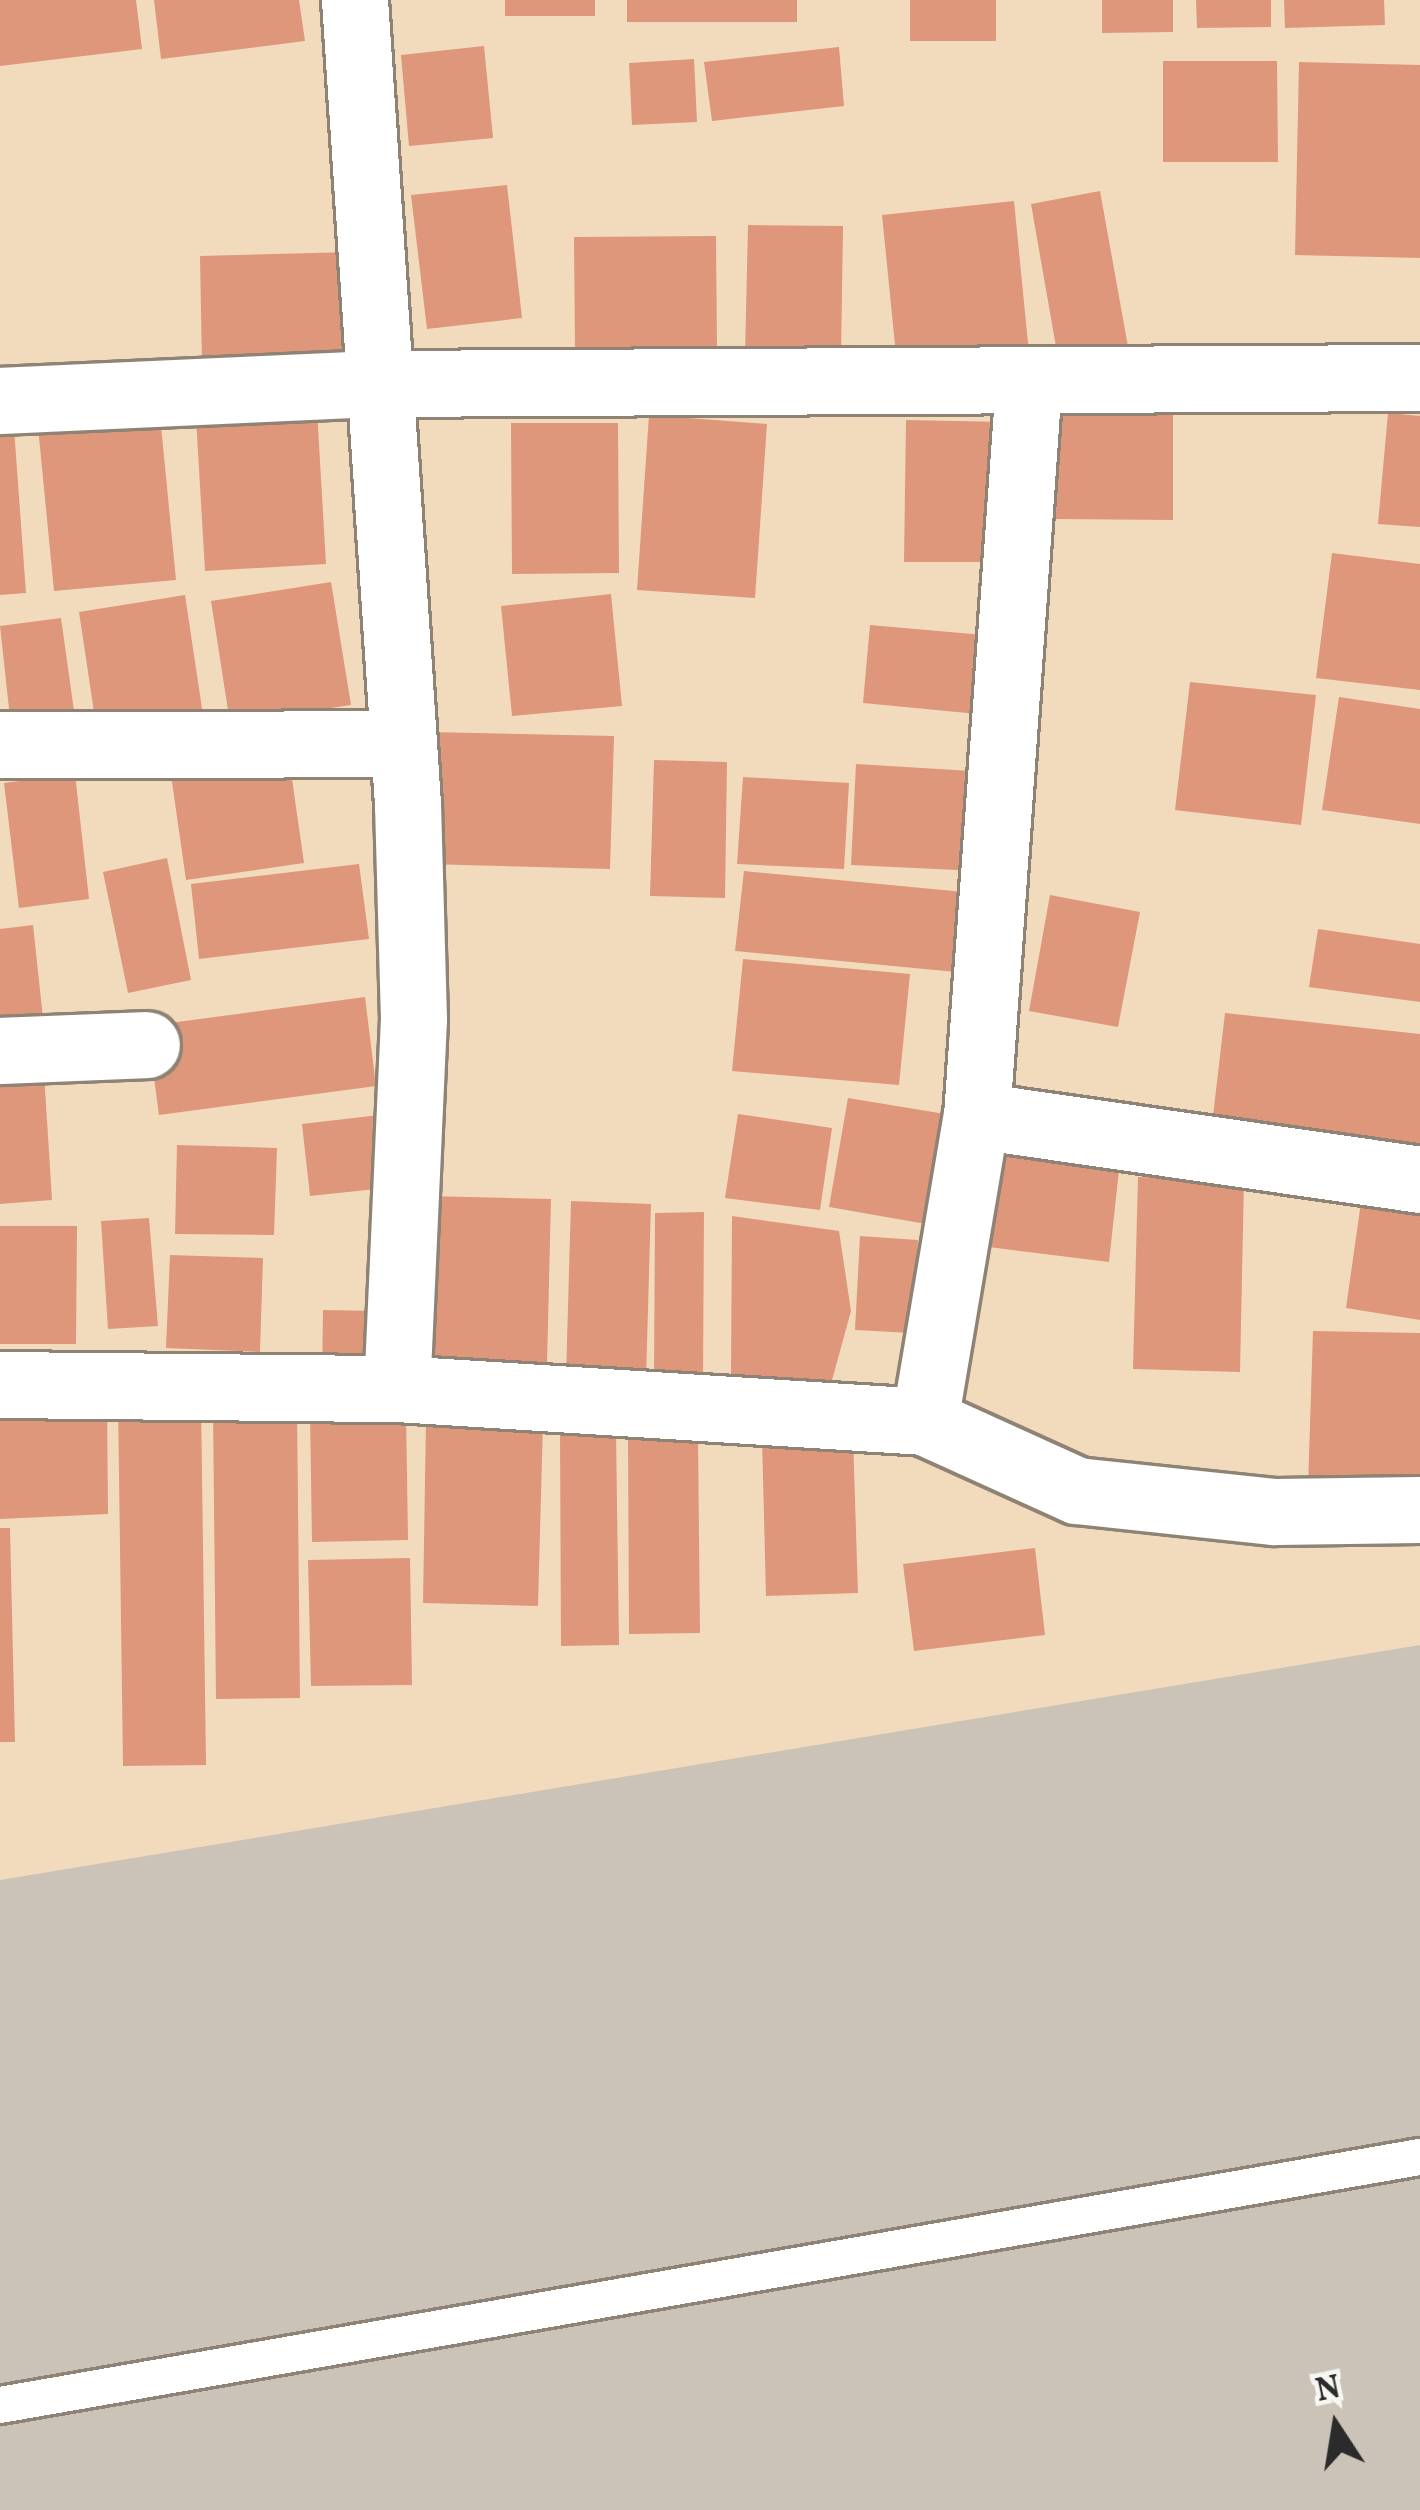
<!DOCTYPE html>
<html>
<head>
<meta charset="utf-8">
<style>
	body { margin:0 }
	#map { position:relative; width:1420px; height:2510px; overflow:hidden; background:#f2dbbd; font-family:Vollkorn,serif }
	div>[style] { position:absolute }
	[style*='--x'] { left:calc(var(--x)*1px); top:calc(var(--y)*1px); width:calc(var(--w)*1px); rotate:calc(var(--a)*1deg) }
	.industrial>* { inset:0; background:#cbc3b8 }
	.building>* { inset:0; background:#de977a }
	.roads { filter:drop-shadow(3px 0 #8e8374) drop-shadow(-3px 0 #8e8374) drop-shadow(0 3px #8e8374) drop-shadow(0 -3px #8e8374) }
	.service>* { height:36px; margin:-18px; padding:0 18px; transform-origin:18px; border-radius:18px; background:#fff }
	.minor>* { height:66px; margin:-33px; padding:0 33px; transform-origin:33px; border-radius:33px; background:#fff }
	span { translate:-50% -50%; white-space:nowrap; text-align:center; line-height:1.15; -webkit-text-stroke:10px #f6f6f2; paint-order:stroke }
	.north { position:absolute; left:1276px; top:2366px; width:120px; height:120px; -webkit-text-stroke:9px #f6f6f2; paint-order:stroke; rotate:348deg; font-size:33px; font-weight:700; line-height:48px; text-align:center; color:#2b2b2b }
	.north::after { content:''; display:block; margin:auto; width:42px; height:54px; background:#2b2b2b; clip-path:polygon(50% 0,100% 100%,50% 72%,0 100%) }
</style>
</head>
<body>
<div id="map">
	<div class="industrial">
		<div style="clip-path:polygon(1420px 1645px,1420px 2510px,0 2510px,0 1880px)"></div>
	</div>
	<div class="building">
		<div style="clip-path:polygon(0 0,136px 0,142px 49px,0 66px)"></div>
		<div style="clip-path:polygon(154px 0,299px 0,305px 41px,161px 59px)"></div>
		<div style="clip-path:polygon(505px 0,595px 0,595px 16px,505px 16px)"></div>
		<div style="clip-path:polygon(627px 0,797px 0,797px 22px,627px 22px)"></div>
		<div style="clip-path:polygon(910px 0,996px 0,996px 41px,910px 41px)"></div>
		<div style="clip-path:polygon(1102px 0,1173px 0,1173px 32px,1102px 33px)"></div>
		<div style="clip-path:polygon(1196px 0,1271px 0,1271px 27px,1197px 28px)"></div>
		<div style="clip-path:polygon(1284px 0,1384px 0,1385px 25px,1285px 28px)"></div>
		<div style="clip-path:polygon(484px 46px,493px 138px,409px 146px,401px 55px)"></div>
		<div style="clip-path:polygon(839px 47px,844px 106px,712px 121px,704px 62px)"></div>
		<div style="clip-path:polygon(694px 59px,697px 122px,632px 125px,629px 63px)"></div>
		<div style="clip-path:polygon(1163px 61px,1277px 61px,1278px 162px,1163px 162px)"></div>
		<div style="clip-path:polygon(1299px 62px,1420px 65px,1420px 258px,1295px 255px)"></div>
		<div style="clip-path:polygon(507px 185px,522px 318px,427px 329px,411px 195px)"></div>
		<div style="clip-path:polygon(1100px 191px,1129px 352px,1059px 364px,1031px 204px)"></div>
		<div style="clip-path:polygon(1014px 201px,1029px 353px,897px 365px,882px 215px)"></div>
		<div style="clip-path:polygon(748px 225px,843px 226px,841px 357px,745px 355px)"></div>
		<div style="clip-path:polygon(716px 236px,717px 348px,575px 350px,574px 237px)"></div>
		<div style="clip-path:polygon(353px 252px,357px 361px,202px 365px,200px 256px)"></div>
		<div style="clip-path:polygon(317px 410px,326px 564px,205px 571px,196px 418px)"></div>
		<div style="clip-path:polygon(1388px 413px,1420px 416px,1420px 527px,1378px 524px)"></div>
		<div style="clip-path:polygon(1057px 414px,1173px 414px,1173px 520px,1056px 519px)"></div>
		<div style="clip-path:polygon(160px 415px,176px 580px,54px 591px,38px 427px)"></div>
		<div style="clip-path:polygon(649px 415px,767px 424px,755px 598px,637px 590px)"></div>
		<div style="clip-path:polygon(906px 420px,1004px 422px,1002px 562px,904px 562px)"></div>
		<div style="clip-path:polygon(511px 423px,618px 423px,619px 573px,512px 574px)"></div>
		<div style="clip-path:polygon(14px 428px,26px 593px,0 595px,0 429px)"></div>
		<div style="clip-path:polygon(1332px 553px,1420px 564px,1420px 690px,1316px 678px)"></div>
		<div style="clip-path:polygon(331px 582px,351px 705px,230px 723px,211px 601px)"></div>
		<div style="clip-path:polygon(611px 594px,622px 706px,512px 716px,501px 606px)"></div>
		<div style="clip-path:polygon(185px 595px,203px 715px,97px 732px,79px 612px)"></div>
		<div style="clip-path:polygon(61px 618px,75px 718px,11px 727px,0 626px)"></div>
		<div style="clip-path:polygon(870px 625px,995px 636px,988px 715px,863px 703px)"></div>
		<div style="clip-path:polygon(1190px 682px,1316px 695px,1301px 825px,1175px 810px)"></div>
		<div style="clip-path:polygon(1339px 697px,1420px 709px,1420px 824px,1322px 810px)"></div>
		<div style="clip-path:polygon(429px 732px,614px 736px,610px 869px,426px 864px)"></div>
		<div style="clip-path:polygon(288px 751px,304px 863px,186px 880px,170px 768px)"></div>
		<div style="clip-path:polygon(654px 760px,727px 762px,725px 898px,650px 896px)"></div>
		<div style="clip-path:polygon(856px 764px,1005px 773px,999px 872px,851px 865px)"></div>
		<div style="clip-path:polygon(75px 774px,89px 899px,19px 908px,4px 783px)"></div>
		<div style="clip-path:polygon(743px 777px,849px 783px,844px 869px,737px 864px)"></div>
		<div style="clip-path:polygon(167px 858px,191px 980px,128px 993px,103px 872px)"></div>
		<div style="clip-path:polygon(359px 864px,369px 939px,199px 959px,191px 884px)"></div>
		<div style="clip-path:polygon(744px 871px,964px 892px,956px 972px,735px 951px)"></div>
		<div style="clip-path:polygon(1050px 895px,1140px 912px,1118px 1027px,1029px 1011px)"></div>
		<div style="clip-path:polygon(33px 925px,44px 1027px,0 1032px,0 929px)"></div>
		<div style="clip-path:polygon(1318px 929px,1420px 944px,1420px 1002px,1309px 987px)"></div>
		<div style="clip-path:polygon(743px 959px,910px 974px,899px 1085px,732px 1071px)"></div>
		<div style="clip-path:polygon(365px 997px,376px 1086px,159px 1115px,147px 1026px)"></div>
		<div style="clip-path:polygon(1225px 1013px,1420px 1034px,1420px 1164px,1210px 1142px)"></div>
		<div style="clip-path:polygon(42px 1041px,52px 1200px,0 1204px,0 1045px)"></div>
		<div style="clip-path:polygon(848px 1098px,945px 1114px,926px 1224px,829px 1207px)"></div>
		<div style="clip-path:polygon(388px 1114px,395px 1187px,310px 1196px,302px 1124px)"></div>
		<div style="clip-path:polygon(738px 1114px,832px 1128px,820px 1210px,725px 1198px)"></div>
		<div style="clip-path:polygon(177px 1145px,277px 1148px,274px 1235px,175px 1234px)"></div>
		<div style="clip-path:polygon(1001px 1146px,1120px 1161px,1109px 1262px,989px 1247px)"></div>
		<div style="clip-path:polygon(1138px 1177px,1244px 1180px,1240px 1372px,1133px 1369px)"></div>
		<div style="clip-path:polygon(426px 1196px,551px 1199px,547px 1365px,422px 1362px)"></div>
		<div style="clip-path:polygon(571px 1201px,651px 1204px,646px 1379px,566px 1377px)"></div>
		<div style="clip-path:polygon(1361px 1202px,1420px 1211px,1420px 1320px,1346px 1308px)"></div>
		<div style="clip-path:polygon(704px 1212px,703px 1381px,654px 1381px,655px 1213px)"></div>
		<div style="clip-path:polygon(732px 1216px,839px 1231px,851px 1311px,829px 1391px,731px 1377px)"></div>
		<div style="clip-path:polygon(149px 1218px,158px 1326px,108px 1329px,101px 1221px)"></div>
		<div style="clip-path:polygon(0 1226px,77px 1226px,76px 1344px,0 1344px)"></div>
		<div style="clip-path:polygon(860px 1236px,918px 1240px,912px 1333px,855px 1330px)"></div>
		<div style="clip-path:polygon(170px 1255px,263px 1258px,260px 1352px,166px 1348px)"></div>
		<div style="clip-path:polygon(323px 1310px,379px 1311px,379px 1380px,322px 1379px)"></div>
		<div style="clip-path:polygon(1313px 1331px,1420px 1333px,1420px 1489px,1308px 1487px)"></div>
		<div style="clip-path:polygon(107px 1399px,108px 1514px,0 1519px,0 1403px)"></div>
		<div style="clip-path:polygon(201px 1400px,206px 1765px,123px 1766px,118px 1402px)"></div>
		<div style="clip-path:polygon(297px 1406px,300px 1698px,216px 1699px,213px 1408px)"></div>
		<div style="clip-path:polygon(406px 1411px,408px 1540px,312px 1542px,310px 1413px)"></div>
		<div style="clip-path:polygon(426px 1420px,543px 1422px,538px 1606px,423px 1603px)"></div>
		<div style="clip-path:polygon(560px 1432px,616px 1432px,619px 1645px,561px 1646px)"></div>
		<div style="clip-path:polygon(698px 1437px,700px 1633px,629px 1634px,628px 1438px)"></div>
		<div style="clip-path:polygon(853px 1437px,858px 1593px,766px 1596px,762px 1439px)"></div>
		<div style="clip-path:polygon(0 1528px,10px 1528px,15px 1742px,0 1742px)"></div>
		<div style="clip-path:polygon(1035px 1548px,1045px 1635px,914px 1651px,903px 1564px)"></div>
		<div style="clip-path:polygon(410px 1558px,412px 1685px,311px 1686px,308px 1560px)"></div>
	</div>
	<div class="roads">
		<div class="service">
			<div style="--x:0;--y:2405;--w:1441;--a:-9.91"></div>
		</div>
		<div class="minor">
			<div style="--x:355;--y:0;--w:807;--a:86.23"></div>
			<div style="--x:408;--y:805;--w:214;--a:88.4"></div>
			<div style="--x:414;--y:1019;--w:370;--a:92.6"></div>
			<div style="--x:0;--y:401;--w:375;--a:-2.6"></div>
			<div style="--x:375;--y:384;--w:1045;--a:-0.33"></div>
			<div style="--x:0;--y:745;--w:403;--a:-0.1"></div>
			<div style="--x:0;--y:1051;--w:147;--a:-2.3"></div>
			<div style="--x:977;--y:1116;--w:448;--a:8.2"></div>
			<div style="--x:0;--y:1385;--w:397;--a:0.6"></div>
			<div style="--x:397;--y:1389;--w:529;--a:3.58"></div>
			<div style="--x:925;--y:1422;--w:167;--a:24.4"></div>
			<div style="--x:1077;--y:1491;--w:199;--a:6.1"></div>
			<div style="--x:1275;--y:1512;--w:145;--a:-0.8"></div>
			<div style="--x:925;--y:1422;--w:310;--a:-80.4"></div>
			<div style="--x:977;--y:1116;--w:735;--a:-85.94"></div>
		</div>
	</div>
	<div class="north">N</div>
</div>
</body>
</html>
